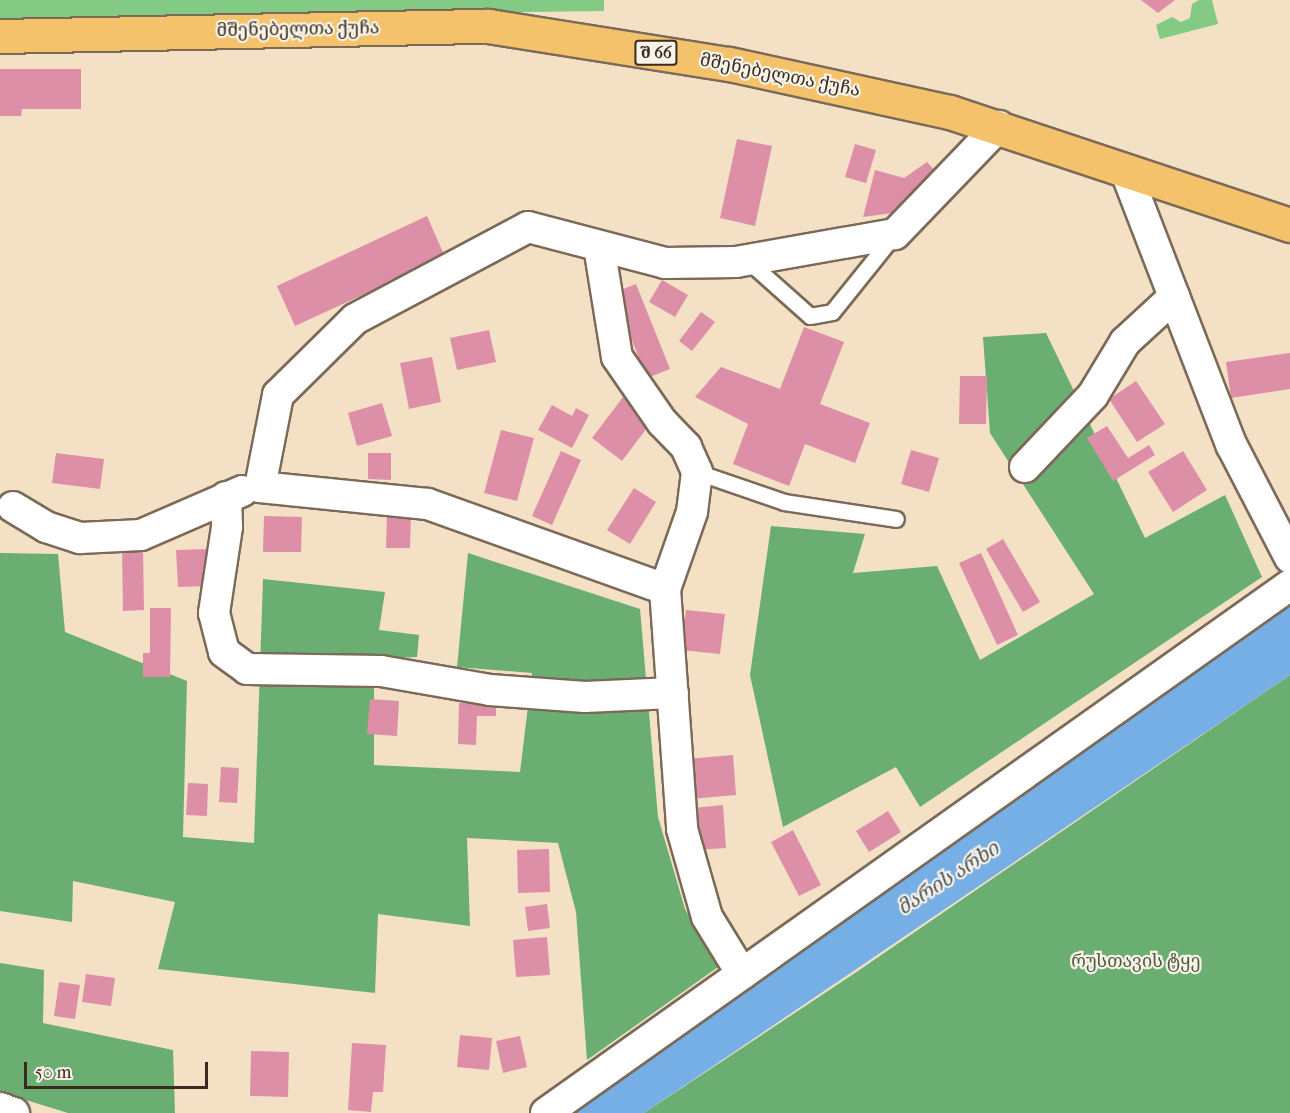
<!DOCTYPE html>
<html>
<head>
<meta charset="utf-8">
<style>
	body { margin:0 }
	#map { position:relative; width:1290px; height:1113px; overflow:hidden; background:#f3e0c5; font-family:"IM FELL French Canon","Noto Serif Georgian",serif }
	div>[style] { position:absolute }
	[style*='--x'] { left:calc(var(--x)*1px); top:calc(var(--y)*1px); width:calc(var(--w)*1px); rotate:calc(var(--a)*1deg) }
	.green>* { inset:0; background:#83ca85 }
	.forest>* { inset:0; background:#6aae72 }
	.water>* { inset:0; background:#75afe5 }
	.building>* { inset:0; background:#de8fa8 }
	.roads { filter:drop-shadow(2px 0 #7b6a58) drop-shadow(-2px 0 #7b6a58) drop-shadow(0 2px #7b6a58) drop-shadow(0 -2px #7b6a58) }
	.service>* { height:15px; margin:-7.5px; padding:0 7.5px; transform-origin:7.5px; border-radius:7.5px; background:#fff }
	.minor>* { height:30px; margin:-15px; padding:0 15px; transform-origin:15px; border-radius:15px; background:#fff }
	.primary>* { height:33px; margin:-16.5px; padding:0 16.5px; transform-origin:16.5px; border-radius:16.5px; background:#f3c26a }
	span { translate:-50% -50%; white-space:nowrap; text-align:center; line-height:1.15; -webkit-text-stroke:4.5px #f7f3e8; paint-order:stroke }
	.shield-label span { padding:2px 4px; background:#f7f3e8; border:2px solid; border-radius:4px; -webkit-text-stroke-width:0 }
	.shield-label { font-size:16px; color:#3b2a1e; font-weight:700 }
	.street-label { font-size:18px; color:#3b2a1e }
	.park-label { font-size:18px; color:#515a3d }
	.water-label { font-size:20px; color:#4c525a; font-style:italic }
	.scale { position:absolute; left:24px; top:1062px; width:184px; height:27px; box-sizing:border-box; border:3px solid #3b2a1e; border-top:0; padding-left:8px; font-size:18px; line-height:21px; white-space:nowrap; color:#3b2a1e; -webkit-text-stroke:4px #f7f3e8; paint-order:stroke }
</style>
</head>
<body>
<div id="map">
	<div class="green">
		<div style="clip-path:polygon(0 0,604px 0,604px 11px,0 19px)"></div>
		<div style="clip-path:polygon(1199px 0,1212px 0,1218px 24px,1160px 39px,1156px 25px,1172px 17px,1181px 22px,1190px 18px,1192px 4px)"></div>
	</div>
	<div class="forest">
		<div style="clip-path:polygon(1046px 333px,1145px 538px,1225px 495px,1262px 577px,920px 807px,896px 767px,783px 827px,750px 675px,771px 526px,865px 534px,853px 573px,937px 566px,980px 660px,1094px 594px,990px 433px,983px 337px)"></div>
		<div style="clip-path:polygon(0 553px,58px 554px,65px 632px,187px 681px,183px 837px,254px 843px,263px 579px,385px 592px,379px 630px,419px 635px,417px 657px,374px 659px,374px 765px,520px 772px,532px 673px,457px 667px,468px 553px,640px 609px,658px 817px,685px 909px,718px 967px,587px 1060px,576px 912px,558px 843px,467px 838px,470px 926px,378px 914px,375px 993px,158px 969px,175px 902px,73px 881px,72px 922px,0 911px)"></div>
		<div style="clip-path:polygon(1290px 675px,1290px 1113px,644px 1113px,855px 973px)"></div>
		<div style="clip-path:polygon(0 963px,44px 970px,43px 1023px,173px 1050px,175px 1113px,68px 1113px,0 1092px)"></div>
	</div>
	<div class="water">
		<div style="clip-path:polygon(1290px 604px,1290px 675px,644px 1113px,565px 1113px)"></div>
	</div>
	<div class="building">
		<div style="clip-path:polygon(1141px 0,1175px 0,1158px 13px)"></div>
		<div style="clip-path:polygon(0 69px,81px 69px,81px 109px,22px 109px,21px 116px,0 116px)"></div>
		<div style="clip-path:polygon(737px 139px,772px 146px,755px 226px,720px 218px)"></div>
		<div style="clip-path:polygon(855px 144px,876px 150px,866px 183px,845px 177px)"></div>
		<div style="clip-path:polygon(927px 162px,938px 174px,900px 212px,863px 217px,875px 170px,904px 178px)"></div>
		<div style="clip-path:polygon(427px 216px,445px 257px,295px 326px,277px 286px)"></div>
		<div style="clip-path:polygon(662px 280px,688px 295px,675px 317px,649px 302px)"></div>
		<div style="clip-path:polygon(636px 284px,670px 369px,647px 378px,613px 293px)"></div>
		<div style="clip-path:polygon(701px 312px,715px 322px,692px 351px,679px 341px)"></div>
		<div style="clip-path:polygon(804px 327px,844px 342px,820px 404px,870px 423px,855px 463px,805px 444px,789px 486px,733px 464px,748px 424px,695px 397px,721px 367px,780px 389px)"></div>
		<div style="clip-path:polygon(489px 330px,496px 362px,457px 370px,450px 338px)"></div>
		<div style="clip-path:polygon(1290px 353px,1290px 389px,1231px 398px,1226px 362px)"></div>
		<div style="clip-path:polygon(432px 357px,441px 402px,409px 409px,400px 363px)"></div>
		<div style="clip-path:polygon(960px 376px,987px 376px,986px 424px,959px 424px)"></div>
		<div style="clip-path:polygon(1136px 381px,1165px 424px,1137px 442px,1109px 399px)"></div>
		<div style="clip-path:polygon(623px 397px,653px 420px,622px 461px,592px 438px)"></div>
		<div style="clip-path:polygon(382px 403px,392px 436px,357px 446px,348px 413px)"></div>
		<div style="clip-path:polygon(552px 405px,572px 416px,576px 408px,589px 415px,572px 448px,538px 430px)"></div>
		<div style="clip-path:polygon(1107px 426px,1128px 458px,1149px 445px,1155px 455px,1113px 481px,1087px 438px)"></div>
		<div style="clip-path:polygon(501px 430px,534px 438px,517px 501px,484px 493px)"></div>
		<div style="clip-path:polygon(911px 450px,939px 458px,929px 492px,901px 484px)"></div>
		<div style="clip-path:polygon(561px 451px,581px 460px,552px 525px,532px 516px)"></div>
		<div style="clip-path:polygon(1183px 451px,1207px 490px,1173px 512px,1148px 472px)"></div>
		<div style="clip-path:polygon(56px 453px,104px 459px,100px 489px,52px 483px)"></div>
		<div style="clip-path:polygon(368px 453px,391px 453px,391px 480px,368px 479px)"></div>
		<div style="clip-path:polygon(634px 488px,656px 502px,630px 544px,607px 530px)"></div>
		<div style="clip-path:polygon(387px 515px,411px 515px,410px 548px,386px 548px)"></div>
		<div style="clip-path:polygon(264px 516px,302px 517px,301px 552px,263px 552px)"></div>
		<div style="clip-path:polygon(1003px 539px,1040px 602px,1023px 612px,986px 549px)"></div>
		<div style="clip-path:polygon(122px 549px,143px 549px,144px 610px,123px 611px)"></div>
		<div style="clip-path:polygon(209px 549px,210px 586px,178px 587px,176px 550px)"></div>
		<div style="clip-path:polygon(981px 553px,1018px 635px,997px 645px,959px 563px)"></div>
		<div style="clip-path:polygon(150px 608px,171px 608px,170px 677px,143px 677px,143px 653px,150px 653px)"></div>
		<div style="clip-path:polygon(686px 610px,725px 614px,720px 654px,681px 650px)"></div>
		<div style="clip-path:polygon(370px 699px,399px 701px,397px 736px,367px 734px)"></div>
		<div style="clip-path:polygon(459px 703px,496px 704px,496px 716px,477px 716px,476px 745px,458px 744px)"></div>
		<div style="clip-path:polygon(733px 755px,736px 795px,691px 799px,687px 759px)"></div>
		<div style="clip-path:polygon(221px 767px,239px 768px,237px 803px,219px 802px)"></div>
		<div style="clip-path:polygon(188px 783px,208px 784px,207px 816px,186px 815px)"></div>
		<div style="clip-path:polygon(723px 805px,726px 848px,695px 850px,693px 808px)"></div>
		<div style="clip-path:polygon(888px 811px,901px 832px,869px 852px,856px 831px)"></div>
		<div style="clip-path:polygon(793px 830px,821px 885px,799px 896px,771px 842px)"></div>
		<div style="clip-path:polygon(549px 849px,550px 892px,518px 893px,517px 850px)"></div>
		<div style="clip-path:polygon(547px 904px,550px 928px,528px 931px,525px 907px)"></div>
		<div style="clip-path:polygon(547px 937px,550px 975px,516px 977px,513px 940px)"></div>
		<div style="clip-path:polygon(86px 974px,115px 978px,111px 1006px,82px 1002px)"></div>
		<div style="clip-path:polygon(59px 982px,80px 985px,75px 1019px,54px 1016px)"></div>
		<div style="clip-path:polygon(460px 1035px,492px 1038px,489px 1070px,457px 1067px)"></div>
		<div style="clip-path:polygon(520px 1036px,527px 1067px,503px 1073px,496px 1041px)"></div>
		<div style="clip-path:polygon(352px 1043px,386px 1045px,383px 1092px,373px 1092px,371px 1112px,348px 1110px)"></div>
		<div style="clip-path:polygon(251px 1051px,289px 1052px,288px 1097px,250px 1096px)"></div>
	</div>
	<div class="roads">
		<div class="service">
			<div style="--x:747;--y:260;--w:84;--a:41.6"></div>
			<div style="--x:810;--y:316;--w:22;--a:-10"></div>
			<div style="--x:832;--y:312;--w:97;--a:-51.2"></div>
			<div style="--x:697;--y:472;--w:92;--a:19"></div>
			<div style="--x:784;--y:502;--w:113;--a:8.6"></div>
		</div>
		<div class="minor">
			<div style="--x:1126;--y:172;--w:294;--a:68.9"></div>
			<div style="--x:1232;--y:446;--w:126;--a:62.6"></div>
			<div style="--x:599;--y:246;--w:112;--a:80.8"></div>
			<div style="--x:617;--y:357;--w:79;--a:55.3"></div>
			<div style="--x:662;--y:422;--w:35;--a:46"></div>
			<div style="--x:686;--y:447;--w:27;--a:66"></div>
			<div style="--x:697;--y:472;--w:40;--a:97.1"></div>
			<div style="--x:692;--y:512;--w:82;--a:109.3"></div>
			<div style="--x:665;--y:589;--w:253;--a:-160.3"></div>
			<div style="--x:427;--y:504;--w:168;--a:-174.2"></div>
			<div style="--x:260;--y:487;--w:94;--a:-78.9"></div>
			<div style="--x:278;--y:395;--w:108;--a:-44.6"></div>
			<div style="--x:355;--y:319;--w:196;--a:-28"></div>
			<div style="--x:528;--y:227;--w:142;--a:14.7"></div>
			<div style="--x:665;--y:263;--w:71;--a:-0.8"></div>
			<div style="--x:736;--y:262;--w:161;--a:-10"></div>
			<div style="--x:895;--y:234;--w:150;--a:-46.1"></div>
			<div style="--x:1025;--y:467;--w:99;--a:-46.6"></div>
			<div style="--x:1093;--y:395;--w:62;--a:-58.9"></div>
			<div style="--x:1125;--y:342;--w:67;--a:-42.6"></div>
			<div style="--x:226;--y:497;--w:30;--a:88"></div>
			<div style="--x:227;--y:527;--w:87;--a:98.6"></div>
			<div style="--x:214;--y:613;--w:40;--a:75.6"></div>
			<div style="--x:224;--y:652;--w:29;--a:36"></div>
			<div style="--x:247;--y:669;--w:134;--a:0.9"></div>
			<div style="--x:381;--y:671;--w:111;--a:9.9"></div>
			<div style="--x:490;--y:690;--w:95;--a:4.2"></div>
			<div style="--x:585;--y:697;--w:88;--a:-2.6"></div>
			<div style="--x:13;--y:507;--w:39;--a:31"></div>
			<div style="--x:46;--y:527;--w:36;--a:18"></div>
			<div style="--x:80;--y:538;--w:61;--a:-2.8"></div>
			<div style="--x:141;--y:535;--w:110;--a:-23.5"></div>
			<div style="--x:665;--y:589;--w:241;--a:85.9"></div>
			<div style="--x:682;--y:829;--w:91;--a:74.1"></div>
			<div style="--x:707;--y:917;--w:67;--a:58.4"></div>
			<div style="--x:0;--y:1108;--w:15;--a:20"></div>
			<div style="--x:546;--y:1113;--w:912;--a:-35.36"></div>
		</div>
		<div class="primary">
			<div style="--x:0;--y:36;--w:488;--a:-1.2"></div>
			<div style="--x:488;--y:26;--w:244;--a:9"></div>
			<div style="--x:729;--y:64;--w:226;--a:12.3"></div>
			<div style="--x:950;--y:112;--w:358;--a:18.4"></div>
		</div>
	</div>
	<div class="shield-label">
		<span style="left:656px;top:53px">შ 66</span>
	</div>
	<div class="street-label">
		<span style="left:298px;top:30px;rotate:-1deg">მშენებელთა ქუჩა</span>
		<span style="left:780px;top:76px;rotate:11deg">მშენებელთა ქუჩა</span>
	</div>
	<div class="park-label">
		<span style="left:1136px;top:962px">რუსთავის ტყე</span>
	</div>
	<div class="water-label">
		<span style="left:948px;top:878px;rotate:-33deg">მარის არხი</span>
	</div>
	<div class="scale">50 m</div>
</div>
</body>
</html>
